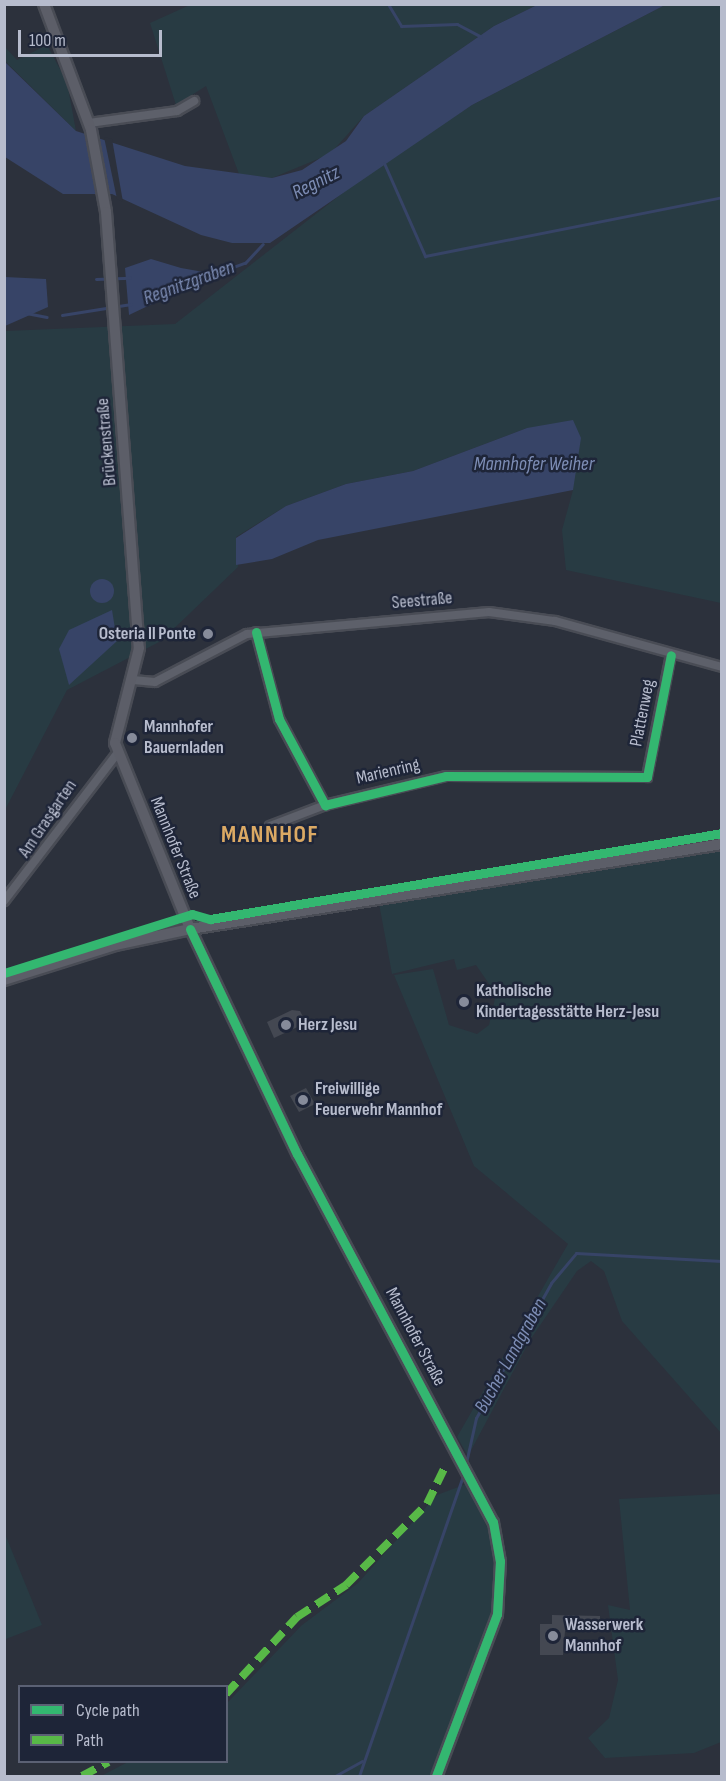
<!DOCTYPE html>
<html>
<head>
<meta charset="utf-8">
<style>
	body { margin:0 }
	#map { position:relative; width:726px; height:1781px; overflow:hidden; background:#2c313c; font-family:"Sofia Sans Condensed",sans-serif }
	div>[style] { position:absolute }
	[style*='--x'] { left:calc(var(--x)*1px); top:calc(var(--y)*1px); width:calc(var(--w)*1px); rotate:calc(var(--a)*1deg) }
	.green>* { inset:0; background:#283b43 }
	.water>* { inset:0; background:#374467 }
	.round { border-radius:50% }
	.pier>* { inset:0; background:#2c313c }
	.stream>* { height:3px; margin:-1.5px; padding:0 1.5px; transform-origin:1.5px; border-radius:1.5px; background:#374467 }
	.building>* { inset:0; background:#444852 }
	.roads { filter:drop-shadow(2px 0 #494c55) drop-shadow(-2px 0 #494c55) drop-shadow(0 2px #494c55) drop-shadow(0 -2px #494c55) }
	.minor>* { height:8px; margin:-4px; padding:0 4px; transform-origin:4px; border-radius:4px; background:#5d606a }
	.tertiary>* { height:9px; margin:-4.5px; padding:0 4.5px; transform-origin:4.5px; border-radius:4.5px; background:#5d606a }
	.secondary>* { height:10px; margin:-5px; padding:0 5px; transform-origin:5px; border-radius:5px; background:#5c5e68 }
	.quiet>* { height:8px; margin-top:-4px; transform-origin:0; background:repeating-linear-gradient(90deg,#58b947 0 15px,transparent 0 23px) }
	.cycleway>* { height:9px; margin:-4.5px; padding:0 4.5px; transform-origin:4.5px; border-radius:4.5px; background:#33b770 }
	.dots>* { width:16px; height:16px; translate:-50% -50%; box-sizing:border-box; border:3px solid #1e2538; border-radius:50% }
	span { translate:-50% -50%; white-space:nowrap; text-align:center; line-height:1.15; -webkit-text-stroke:5px #1e2538; paint-order:stroke }
	.street-label { font-size:18px; color:#b7bccd }
	.poi-label { font-size:18px; color:#b7bccd; font-weight:700 }
	.right { translate:-100% -50%; text-align:right }
	.left { translate:0 -50%; text-align:left }
	.water-label { font-size:20px; color:#7d8db5; font-style:italic }
	.district-label { font-size:24px; color:#dba964; font-weight:700; letter-spacing:1.5px }
	.frame { position:absolute; inset:0; border:6px solid #b7bccd; pointer-events:none }
	.legend { position:absolute; left:18px; top:1685px; width:210px; height:78px; box-sizing:border-box; background:#1e2538; border:2px solid #5b6174; margin:0; padding:8px 10px; list-style:none; font-size:18px; color:#b7bccd }
	.legend li { display:flex; align-items:center; gap:12px; height:30px }
	.legend b { width:30px; border:2px solid #5b6174 }
	.scale { position:absolute; left:18px; top:30px; width:144px; height:27px; box-sizing:border-box; border:3px solid #b7bccd; border-top:0; padding-left:8px; font-size:18px; line-height:21px; white-space:nowrap; color:#b7bccd; -webkit-text-stroke:4px #1e2538; paint-order:stroke }
</style>
</head>
<body>
<div id="map">
	<div class="green">
		<div style="clip-path:polygon(192px 4px,537px 5px,494px 26px,364px 116px,330px 154px,272px 178px,239px 174px,206px 86px,176px 105px,150px 23px)"></div>
		<div style="clip-path:polygon(665px 5px,721px 5px,721px 603px,566px 570px,562px 530px,573px 490px,527px 428px,413px 471px,346px 484px,286px 506px,236px 537px,238px 567px,161px 641px,67px 690px,5px 810px,5px 331px,175px 324px,376px 167px,472px 105px)"></div>
		<div style="clip-path:polygon(47px 45px,67px 82px,76px 131px,5px 61px,4px 46px,17px 60px)"></div>
		<div style="clip-path:polygon(721px 844px,721px 1433px,622px 1321px,604px 1271px,591px 1261px,577px 1271px,530px 1340px,468px 1456px,457px 1437px,568px 1244px,474px 1166px,394px 975px,433px 969px,449px 1025px,477px 1034px,489px 1025px,496px 994px,476px 965px,457px 970px,454px 959px,392px 974px,378px 898px)"></div>
		<div style="clip-path:polygon(466px 1484px,493px 1539px,503px 1611px,439px 1776px,101px 1776px,128px 1762px,226px 1762px,227px 1703px,302px 1625px,358px 1583px,437px 1495px)"></div>
		<div style="clip-path:polygon(721px 1494px,721px 1742px,694px 1753px,605px 1758px,588px 1738px,609px 1718px,618px 1680px,608px 1605px,630px 1610px,619px 1499px)"></div>
		<div style="clip-path:polygon(5px 1534px,42px 1625px,6px 1639px,4px 1635px)"></div>
	</div>
	<div class="water">
		<div style="clip-path:polygon(537px 5px,665px 5px,472px 105px,270px 243px,232px 243px,201px 235px,112px 194px,63px 194px,5px 157px,4px 61px,76px 131px,185px 166px,272px 178px,302px 170px,346px 141px,364px 116px,494px 26px)"></div>
		<div style="clip-path:polygon(151px 259px,181px 268px,215px 274px,129px 315px,125px 268px)"></div>
		<div style="clip-path:polygon(5px 277px,46px 279px,48px 307px,5px 326px)"></div>
		<div style="clip-path:polygon(573px 420px,581px 438px,573px 490px,318px 540px,272px 559px,236px 565px,236px 538px,286px 506px,346px 484px,413px 471px,527px 428px)"></div>
		<div class="round" style="left:90px;top:579px;width:24px;height:24px"></div>
		<div style="clip-path:polygon(112px 610px,117px 641px,69px 685px,59px 649px,69px 630px)"></div>
	</div>
	<div class="pier">
		<div style="clip-path:polygon(104px 137px,112px 139px,123px 202px,117px 199px)"></div>
	</div>
	<div class="stream">
		<div style="--x:388;--y:4;--w:26;--a:59"></div>
		<div style="--x:401;--y:26;--w:56;--a:-2"></div>
		<div style="--x:457;--y:24;--w:27;--a:28"></div>
		<div style="--x:384;--y:163;--w:102;--a:66.2"></div>
		<div style="--x:425;--y:256;--w:303;--a:-11.2"></div>
		<div style="--x:214;--y:274;--w:33;--a:-20"></div>
		<div style="--x:245;--y:263;--w:26;--a:-47"></div>
		<div style="--x:96;--y:279;--w:34;--a:-2"></div>
		<div style="--x:26;--y:313;--w:21;--a:11"></div>
		<div style="--x:62;--y:315;--w:70;--a:-9.1"></div>
		<div style="--x:466;--y:1463;--w:46;--a:-77.5"></div>
		<div style="--x:476;--y:1418;--w:154;--a:-60.9"></div>
		<div style="--x:551;--y:1283;--w:39;--a:-50"></div>
		<div style="--x:576;--y:1253;--w:146;--a:3.1"></div>
		<div style="--x:335;--y:1776;--w:31;--a:-29"></div>
		<div style="--x:359;--y:1776;--w:322;--a:-70.9"></div>
	</div>
	<div class="building">
		<div style="clip-path:polygon(292px 1010px,300px 1011px,306px 1023px,274px 1038px,267px 1022px)"></div>
		<div style="clip-path:polygon(306px 1088px,315px 1104px,299px 1112px,290px 1096px)"></div>
		<div style="clip-path:polygon(552px 1615px,600px 1616px,600px 1631px,565px 1631px,563px 1655px,540px 1655px,540px 1624px,552px 1624px)"></div>
	</div>
	<div class="roads">
		<div class="minor">
			<div style="--x:89;--y:123;--w:89;--a:-7.8"></div>
			<div style="--x:177;--y:111;--w:20;--a:-30"></div>
			<div style="--x:256;--y:632;--w:90;--a:75.2"></div>
			<div style="--x:279;--y:719;--w:98;--a:61.9"></div>
			<div style="--x:325;--y:805;--w:124;--a:-13.5"></div>
			<div style="--x:446;--y:776;--w:201;--a:0.3"></div>
			<div style="--x:647;--y:777;--w:124;--a:-78.9"></div>
			<div style="--x:133;--y:680;--w:22;--a:5"></div>
			<div style="--x:155;--y:682;--w:104;--a:-27.6"></div>
			<div style="--x:247;--y:634;--w:243;--a:-5.2"></div>
			<div style="--x:489;--y:612;--w:67;--a:7.8"></div>
			<div style="--x:555;--y:621;--w:173;--a:15.4"></div>
			<div style="--x:270;--y:826;--w:59;--a:-20.9"></div>
			<div style="--x:4;--y:901;--w:185;--a:-52.5"></div>
		</div>
		<div class="tertiary">
			<div style="--x:190;--y:929;--w:249;--a:64.6"></div>
			<div style="--x:297;--y:1154;--w:417;--a:62"></div>
			<div style="--x:493;--y:1522;--w:40;--a:80"></div>
			<div style="--x:500;--y:1561;--w:53;--a:93.2"></div>
			<div style="--x:497;--y:1614;--w:173;--a:110.6"></div>
		</div>
		<div class="secondary">
			<div style="--x:44;--y:4;--w:134;--a:69.5"></div>
			<div style="--x:91;--y:130;--w:83;--a:79.6"></div>
			<div style="--x:106;--y:212;--w:437;--a:85.7"></div>
			<div style="--x:139;--y:648;--w:98;--a:104.2"></div>
			<div style="--x:115;--y:743;--w:201;--a:68"></div>
			<div style="--x:4;--y:980;--w:116;--a:-17.5"></div>
			<div style="--x:115;--y:945;--w:77;--a:-12"></div>
			<div style="--x:190;--y:929;--w:539;--a:-9.08"></div>
		</div>
	</div>
	<div class="quiet">
		<div style="--x:226;--y:1694;--w:105;--a:-47.3"></div>
		<div style="--x:297;--y:1617;--w:59;--a:-33.1"></div>
		<div style="--x:346;--y:1585;--w:115;--a:-45"></div>
		<div style="--x:427;--y:1504;--w:41;--a:-64.1"></div>
		<div style="--x:82;--y:1776;--w:30;--a:-28"></div>
	</div>
	<div class="cycleway">
		<div style="--x:256;--y:632;--w:90;--a:75.2"></div>
		<div style="--x:279;--y:719;--w:98;--a:61.9"></div>
		<div style="--x:325;--y:805;--w:124;--a:-13.5"></div>
		<div style="--x:446;--y:776;--w:201;--a:0.3"></div>
		<div style="--x:647;--y:777;--w:124;--a:-78.9"></div>
		<div style="--x:190;--y:929;--w:249;--a:64.6"></div>
		<div style="--x:297;--y:1154;--w:417;--a:62"></div>
		<div style="--x:493;--y:1522;--w:40;--a:80"></div>
		<div style="--x:500;--y:1561;--w:53;--a:93.2"></div>
		<div style="--x:497;--y:1614;--w:173;--a:110.6"></div>
		<div style="--x:4;--y:973;--w:197;--a:-17.4"></div>
		<div style="--x:192;--y:914;--w:19;--a:16"></div>
		<div style="--x:210;--y:919;--w:519;--a:-9.53"></div>
	</div>
	<div class="dots">
		<div style="left:208px;top:634px;background:#868b9a"></div>
		<div style="left:132px;top:738px;background:#868b9a"></div>
		<div style="left:464px;top:1002px;background:#868b9a"></div>
		<div style="left:286px;top:1025px;background:#868b9a"></div>
		<div style="left:303px;top:1100px;background:#868b9a"></div>
		<div style="left:553px;top:1636px;background:#868b9a"></div>
	</div>
	<div class="street-label">
		<span style="left:107px;top:442px;rotate:-95deg">Brückenstraße</span>
		<span style="left:422px;top:601px;rotate:-5deg">Seestraße</span>
		<span style="left:643px;top:713px;rotate:-79deg">Plattenweg</span>
		<span style="left:388px;top:772px;rotate:-13deg">Marienring</span>
		<span style="left:48px;top:819px;rotate:-56deg">Am Grasgarten</span>
		<span style="left:175px;top:848px;rotate:68deg">Mannhofer Straße</span>
		<span style="left:415px;top:1337px;rotate:62deg">Mannhofer Straße</span>
	</div>
	<div class="poi-label">
		<span class="right" style="left:196px;top:634px">Osteria Il Ponte</span>
		<span class="left" style="left:144px;top:738px">Mannhofer<br>Bauernladen</span>
		<span class="left" style="left:476px;top:1002px">Katholische<br>Kindertagesstätte Herz-Jesu</span>
		<span class="left" style="left:298px;top:1025px">Herz Jesu</span>
		<span class="left" style="left:315px;top:1100px">Freiwillige<br>Feuerwehr Mannhof</span>
		<span class="left" style="left:565px;top:1636px">Wasserwerk<br>Mannhof</span>
	</div>
	<div class="water-label">
		<span style="left:316px;top:183px;rotate:-27deg">Regnitz</span>
		<span style="left:189px;top:283px;rotate:-20deg">Regnitzgraben</span>
		<span style="left:534px;top:464px">Mannhofer Weiher</span>
		<span style="left:511px;top:1356px;rotate:-61deg">Bucher Landgraben</span>
	</div>
	<div class="district-label">
		<span style="left:270px;top:835px">MANNHOF</span>
	</div>
	<div class="frame"></div>
	<ul class="legend">
	<li><b style="height:8px;background:#33b770"></b>Cycle path</li>
	<li><b style="height:8px;background:#58b947"></b>Path</li>
	</ul>
	<div class="scale">100 m</div>
</div>
</body>
</html>
